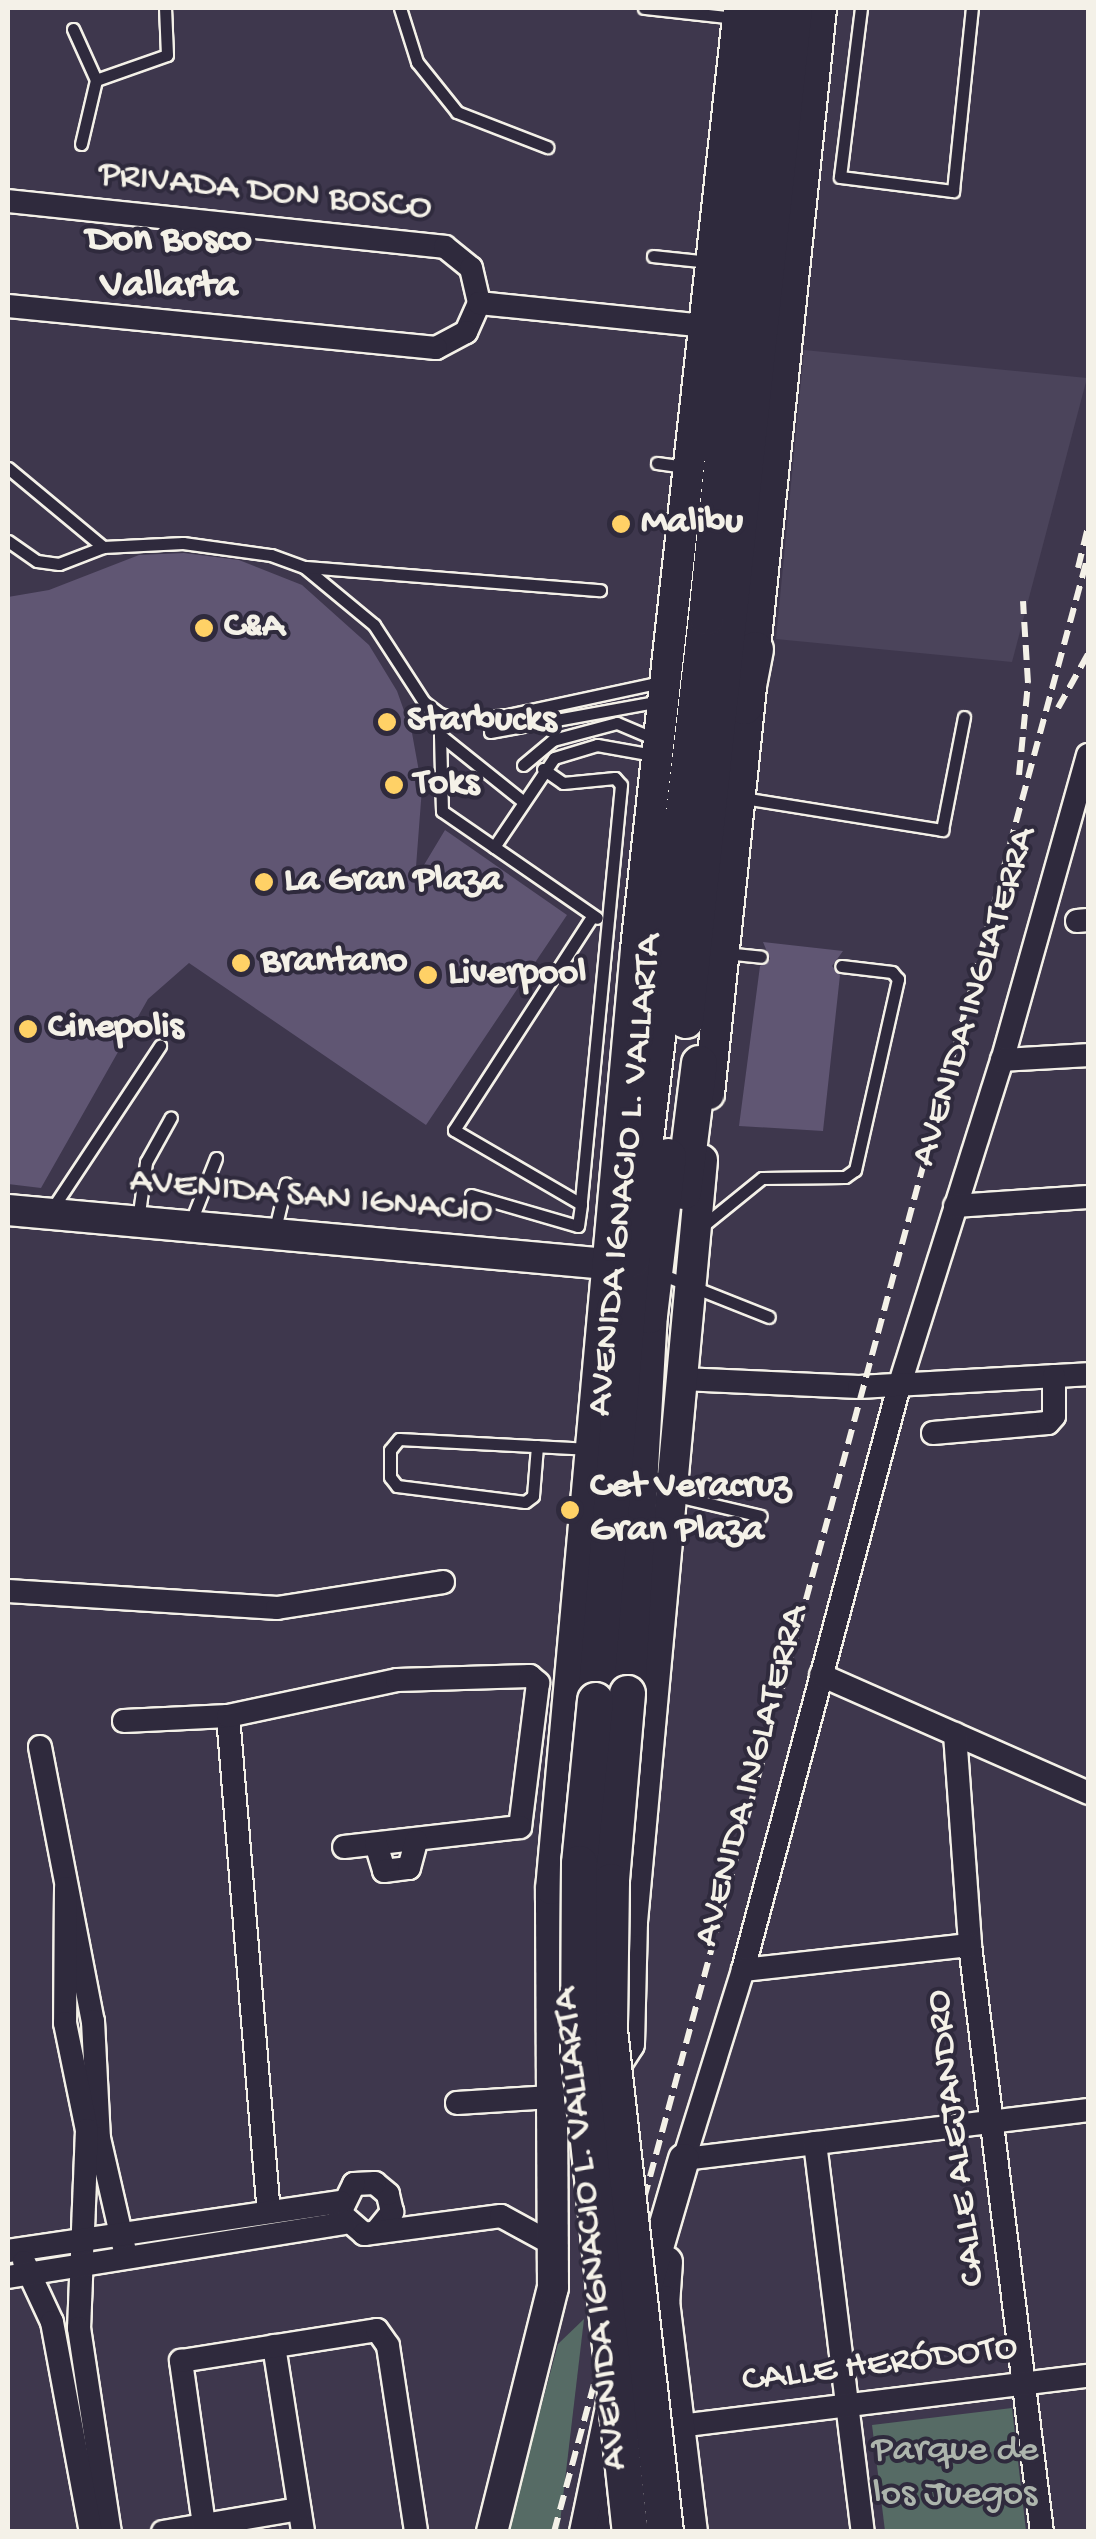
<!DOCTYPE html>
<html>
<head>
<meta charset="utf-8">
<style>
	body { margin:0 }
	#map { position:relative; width:1096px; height:2539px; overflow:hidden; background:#3e374d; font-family:"Gochi Hand",sans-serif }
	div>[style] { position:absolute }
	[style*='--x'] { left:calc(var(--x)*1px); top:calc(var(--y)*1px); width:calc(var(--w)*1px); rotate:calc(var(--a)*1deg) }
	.built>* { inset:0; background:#4b445b }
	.green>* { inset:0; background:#566b65 }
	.building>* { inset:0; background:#605673 }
	.roads { filter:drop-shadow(2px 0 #f4f1e8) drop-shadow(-2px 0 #f4f1e8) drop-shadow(0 2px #f4f1e8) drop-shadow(0 -2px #f4f1e8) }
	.lane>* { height:11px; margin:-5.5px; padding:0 5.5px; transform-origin:5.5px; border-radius:5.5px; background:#2f2a3d }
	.street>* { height:22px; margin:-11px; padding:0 11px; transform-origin:11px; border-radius:11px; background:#2f2a3d }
	.secondary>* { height:30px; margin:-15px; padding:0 15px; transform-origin:15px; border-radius:15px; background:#2f2a3d }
	.primary>* { height:35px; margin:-17.5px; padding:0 17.5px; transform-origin:17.5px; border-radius:17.5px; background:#2f2a3d }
	.rail>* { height:6px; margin-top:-3px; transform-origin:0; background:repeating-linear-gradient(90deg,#f4f1e8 0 15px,transparent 0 23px) }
	.bridges { filter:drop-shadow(2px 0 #f4f1e8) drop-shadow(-2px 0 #f4f1e8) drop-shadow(0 2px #f4f1e8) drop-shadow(0 -2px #f4f1e8) }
	.primary-bridge>* { height:35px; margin:-17.5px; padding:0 17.5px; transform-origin:17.5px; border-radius:17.5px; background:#2f2a3d }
	.dots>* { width:28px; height:28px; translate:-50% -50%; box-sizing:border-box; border:5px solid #2f2a3d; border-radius:50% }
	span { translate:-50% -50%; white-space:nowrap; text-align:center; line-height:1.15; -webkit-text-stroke:8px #2f2a3d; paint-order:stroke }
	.street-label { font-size:38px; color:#f4f1e8 }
	.poi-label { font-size:38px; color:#f4f1e8; font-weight:700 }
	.left { translate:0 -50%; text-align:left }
	.park-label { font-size:38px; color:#adb5ad }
	.neighbourhood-label { font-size:40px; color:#f4f1e8; font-weight:700 }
	.frame { position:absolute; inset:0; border:10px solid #f4f1e8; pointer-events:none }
</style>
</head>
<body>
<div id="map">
	<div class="built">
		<div style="clip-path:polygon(804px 350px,1087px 378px,1012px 662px,776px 639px)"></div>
	</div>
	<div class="green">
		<div style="clip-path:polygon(584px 2319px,559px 2531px,508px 2531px,558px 2344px)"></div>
		<div style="clip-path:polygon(1012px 2408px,1026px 2531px,885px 2531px,872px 2425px)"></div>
	</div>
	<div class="building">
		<div style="clip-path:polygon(184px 553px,239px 560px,302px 585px,369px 645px,397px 691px,412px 733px,422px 788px,415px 880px,445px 830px,567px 915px,426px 1125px,189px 963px,148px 999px,41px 1188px,8px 1184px,8px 597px,49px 590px,139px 555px)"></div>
		<div style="clip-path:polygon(763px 942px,843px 951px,832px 966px,840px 975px,823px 1131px,739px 1126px,760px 966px,770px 959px)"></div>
	</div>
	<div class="roads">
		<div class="lane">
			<div style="--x:400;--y:8;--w:57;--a:72.5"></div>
			<div style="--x:417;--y:62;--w:64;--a:51.3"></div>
			<div style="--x:457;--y:112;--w:97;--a:21.3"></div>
			<div style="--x:644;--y:8;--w:91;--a:6.3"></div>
			<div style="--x:861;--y:8;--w:170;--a:97.1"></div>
			<div style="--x:840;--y:177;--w:114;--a:7.1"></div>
			<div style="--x:953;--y:191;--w:184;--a:-84.1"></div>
			<div style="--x:73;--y:29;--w:56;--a:65.7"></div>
			<div style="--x:81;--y:144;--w:66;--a:-76.8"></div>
			<div style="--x:96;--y:80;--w:75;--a:-19.4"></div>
			<div style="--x:167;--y:55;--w:47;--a:-92.4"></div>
			<div style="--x:653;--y:256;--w:56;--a:6.1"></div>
			<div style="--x:657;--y:463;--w:30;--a:8"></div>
			<div style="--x:8;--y:468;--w:124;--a:39.7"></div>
			<div style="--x:103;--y:547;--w:80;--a:-2.9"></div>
			<div style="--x:183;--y:543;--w:89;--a:7.8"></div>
			<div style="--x:271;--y:555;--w:35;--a:20"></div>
			<div style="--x:304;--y:567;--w:91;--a:39.6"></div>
			<div style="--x:374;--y:625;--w:92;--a:57"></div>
			<div style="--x:424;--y:702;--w:20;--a:37"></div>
			<div style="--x:440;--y:714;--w:22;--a:13"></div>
			<div style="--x:461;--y:719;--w:47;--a:-4.9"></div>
			<div style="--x:508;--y:715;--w:156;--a:-12.2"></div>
			<div style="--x:8;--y:541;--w:35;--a:35"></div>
			<div style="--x:37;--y:561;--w:22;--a:8"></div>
			<div style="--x:59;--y:564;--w:47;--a:-21.1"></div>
			<div style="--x:306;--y:567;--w:295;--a:4.5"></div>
			<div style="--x:440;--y:714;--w:21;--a:90"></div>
			<div style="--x:440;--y:735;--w:104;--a:38.7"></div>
			<div style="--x:490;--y:732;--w:174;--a:-10.3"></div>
			<div style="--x:440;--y:735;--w:76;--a:88.5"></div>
			<div style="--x:442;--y:811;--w:188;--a:34.6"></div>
			<div style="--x:523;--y:765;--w:39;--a:-40"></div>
			<div style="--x:553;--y:740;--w:66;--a:-14.9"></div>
			<div style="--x:617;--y:723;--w:43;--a:23"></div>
			<div style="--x:543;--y:769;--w:24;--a:35"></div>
			<div style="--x:563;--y:783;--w:52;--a:-5.5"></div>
			<div style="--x:615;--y:778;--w:9;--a:49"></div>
			<div style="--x:621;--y:785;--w:421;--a:95.5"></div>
			<div style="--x:581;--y:1204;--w:147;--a:-149.8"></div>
			<div style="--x:454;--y:1130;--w:254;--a:-57.1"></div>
			<div style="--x:743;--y:798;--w:202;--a:9.1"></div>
			<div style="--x:942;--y:830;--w:115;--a:-79"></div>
			<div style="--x:494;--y:847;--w:107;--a:-56"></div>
			<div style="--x:554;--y:758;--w:45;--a:-16.8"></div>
			<div style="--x:597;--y:745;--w:57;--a:10.1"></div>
			<div style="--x:725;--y:953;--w:36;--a:6"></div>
			<div style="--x:471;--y:1195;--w:111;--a:16.2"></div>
			<div style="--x:578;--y:1226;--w:22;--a:-82"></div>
			<div style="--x:52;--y:1209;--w:196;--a:-56.5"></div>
			<div style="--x:138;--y:1220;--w:59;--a:-82.1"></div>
			<div style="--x:146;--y:1162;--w:51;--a:-60.9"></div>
			<div style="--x:190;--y:1224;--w:71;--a:-68.5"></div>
			<div style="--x:699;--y:1229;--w:81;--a:-39"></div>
			<div style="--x:762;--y:1178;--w:83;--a:-0.7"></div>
			<div style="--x:845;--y:1177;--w:12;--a:-35"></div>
			<div style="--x:855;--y:1170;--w:196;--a:-77.3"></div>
			<div style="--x:898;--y:979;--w:9;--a:-131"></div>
			<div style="--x:892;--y:972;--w:51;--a:-173.3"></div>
			<div style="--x:274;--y:1233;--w:51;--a:-76.5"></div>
			<div style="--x:658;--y:1273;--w:119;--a:21.6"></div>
			<div style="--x:537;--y:1446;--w:50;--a:94.6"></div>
			<div style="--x:533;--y:1496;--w:10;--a:143"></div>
			<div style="--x:525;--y:1502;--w:129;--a:-172.9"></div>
			<div style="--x:397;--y:1486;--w:11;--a:-128"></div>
			<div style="--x:390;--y:1477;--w:27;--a:-90"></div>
			<div style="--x:390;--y:1450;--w:14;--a:-51"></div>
			<div style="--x:399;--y:1439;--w:192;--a:3"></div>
			<div style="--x:672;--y:1495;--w:91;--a:13.3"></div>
		</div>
		<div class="street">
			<div style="--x:8;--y:201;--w:439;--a:6"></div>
			<div style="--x:445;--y:247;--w:33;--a:39"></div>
			<div style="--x:471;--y:268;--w:36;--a:77"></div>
			<div style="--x:479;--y:303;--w:32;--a:114"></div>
			<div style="--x:466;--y:332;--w:34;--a:152"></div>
			<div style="--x:436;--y:348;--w:430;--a:-174.4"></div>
			<div style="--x:479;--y:303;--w:239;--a:5.8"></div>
			<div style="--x:1088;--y:755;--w:317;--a:105.7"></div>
			<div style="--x:1002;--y:1060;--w:342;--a:107.5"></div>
			<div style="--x:899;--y:1386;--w:604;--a:104.96"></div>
			<div style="--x:743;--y:1970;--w:198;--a:107.3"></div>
			<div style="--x:684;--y:2159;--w:407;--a:-6.9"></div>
			<div style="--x:1077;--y:921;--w:11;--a:-5"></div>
			<div style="--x:1002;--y:1060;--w:86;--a:-3.3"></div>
			<div style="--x:955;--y:1206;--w:133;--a:-3.9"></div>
			<div style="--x:682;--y:1379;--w:177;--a:2.6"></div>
			<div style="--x:859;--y:1387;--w:229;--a:-3.2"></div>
			<div style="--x:933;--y:1433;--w:115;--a:-5"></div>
			<div style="--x:1048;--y:1423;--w:9;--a:-49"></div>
			<div style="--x:1054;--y:1416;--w:40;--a:-90"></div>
			<div style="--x:8;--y:1591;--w:270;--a:3.6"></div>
			<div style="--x:277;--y:1608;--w:168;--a:-8.9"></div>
			<div style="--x:821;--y:1675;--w:292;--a:23.8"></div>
			<div style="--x:228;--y:1716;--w:498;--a:85.3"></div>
			<div style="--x:124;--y:1721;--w:104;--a:-2.8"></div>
			<div style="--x:228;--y:1716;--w:173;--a:-12"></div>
			<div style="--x:397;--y:1680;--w:133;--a:-1.7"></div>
			<div style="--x:530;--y:1676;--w:11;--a:41"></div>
			<div style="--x:538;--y:1683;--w:145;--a:97.1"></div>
			<div style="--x:520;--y:1827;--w:177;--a:173.5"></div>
			<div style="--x:955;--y:1734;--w:212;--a:85.9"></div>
			<div style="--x:970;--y:1945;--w:591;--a:83.01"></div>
			<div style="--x:40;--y:1747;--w:279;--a:79.1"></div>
			<div style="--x:93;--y:2021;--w:117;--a:87.1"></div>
			<div style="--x:99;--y:2138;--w:121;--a:77.1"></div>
			<div style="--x:376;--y:1844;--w:28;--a:73"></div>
			<div style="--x:384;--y:1871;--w:25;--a:-7"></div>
			<div style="--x:409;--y:1868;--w:28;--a:-75"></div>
			<div style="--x:66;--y:1888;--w:135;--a:90.4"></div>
			<div style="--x:65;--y:2023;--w:109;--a:78.4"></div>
			<div style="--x:87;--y:2130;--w:198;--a:92.3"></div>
			<div style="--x:79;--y:2328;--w:206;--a:81.4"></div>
			<div style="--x:743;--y:1970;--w:228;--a:-6.3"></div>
			<div style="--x:457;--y:2103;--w:94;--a:-3.7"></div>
			<div style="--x:815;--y:2143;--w:392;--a:83"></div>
			<div style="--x:376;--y:2232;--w:26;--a:-51"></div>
			<div style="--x:392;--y:2212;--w:18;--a:-103"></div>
			<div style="--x:388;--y:2194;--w:17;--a:-140"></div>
			<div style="--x:375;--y:2183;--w:21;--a:177"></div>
			<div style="--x:354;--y:2184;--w:32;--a:116"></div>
			<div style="--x:340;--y:2213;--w:32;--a:41"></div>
			<div style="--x:364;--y:2234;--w:138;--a:-7.5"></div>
			<div style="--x:501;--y:2216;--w:63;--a:28.6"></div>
			<div style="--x:8;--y:2251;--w:336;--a:-8.4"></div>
			<div style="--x:24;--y:2262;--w:66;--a:65"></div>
			<div style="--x:52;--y:2322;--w:214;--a:79.5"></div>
			<div style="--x:8;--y:2277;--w:340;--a:-9.1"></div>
			<div style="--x:274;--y:2346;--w:188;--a:81.1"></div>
			<div style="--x:679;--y:2426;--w:412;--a:-7"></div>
			<div style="--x:163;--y:2532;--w:138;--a:-9.6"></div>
			<div style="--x:205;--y:2532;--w:173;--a:-98"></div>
			<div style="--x:181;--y:2361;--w:198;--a:-9"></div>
			<div style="--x:377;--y:2330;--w:19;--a:55"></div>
			<div style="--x:388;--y:2346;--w:188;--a:81.4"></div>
		</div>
		<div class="secondary">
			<div style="--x:709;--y:1094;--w:1092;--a:-84.11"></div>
			<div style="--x:8;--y:1210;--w:601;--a:5.15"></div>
			<div style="--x:601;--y:2072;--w:14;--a:-21"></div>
			<div style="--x:614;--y:2067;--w:27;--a:-57"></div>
			<div style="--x:629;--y:2044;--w:122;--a:-88.6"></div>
			<div style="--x:632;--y:1922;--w:765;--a:-84.75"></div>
			<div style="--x:667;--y:2262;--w:39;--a:94"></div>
			<div style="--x:664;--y:2301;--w:233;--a:83.1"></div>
			<div style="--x:641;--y:2306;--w:153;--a:-73.7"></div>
			<div style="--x:492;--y:2532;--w:252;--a:-76"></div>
			<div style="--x:553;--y:2288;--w:399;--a:-90.3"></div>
			<div style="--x:551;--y:1889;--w:944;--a:-84.83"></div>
			<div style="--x:636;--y:949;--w:947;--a:-83.75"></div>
			<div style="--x:585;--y:2532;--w:142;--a:-78.2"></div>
			<div style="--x:609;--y:2532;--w:51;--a:-73"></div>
		</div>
		<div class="primary">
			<div style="--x:744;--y:706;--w:58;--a:-79.1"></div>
			<div style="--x:685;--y:1020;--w:1018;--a:-83.85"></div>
			<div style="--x:683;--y:1191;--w:129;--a:-82.9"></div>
			<div style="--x:627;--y:1693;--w:379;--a:-86.7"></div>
			<div style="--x:649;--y:1315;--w:160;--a:-83.2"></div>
			<div style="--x:595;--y:1700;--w:442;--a:-85.3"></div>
			<div style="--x:631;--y:1259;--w:646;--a:-83.34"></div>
			<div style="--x:706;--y:617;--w:612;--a:-84.28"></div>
		</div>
	</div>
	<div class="rail">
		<div style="--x:1078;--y:568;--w:42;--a:-76.3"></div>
		<div style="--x:1058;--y:708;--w:62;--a:-60.9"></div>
		<div style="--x:1019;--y:775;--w:92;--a:-84.4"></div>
		<div style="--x:1028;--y:683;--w:82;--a:-93.5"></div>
		<div style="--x:554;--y:2532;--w:2047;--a:-74.88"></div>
	</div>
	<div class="bridges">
		<div class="primary-bridge">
			<div style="--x:627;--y:1693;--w:189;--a:94.9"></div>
			<div style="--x:611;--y:1881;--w:149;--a:90.8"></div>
			<div style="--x:609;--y:2030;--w:505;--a:83.63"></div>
			<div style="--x:595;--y:1700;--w:164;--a:95.6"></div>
			<div style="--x:579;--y:1863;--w:184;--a:90.3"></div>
			<div style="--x:578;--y:2047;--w:488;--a:83.9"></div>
		</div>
	</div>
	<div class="dots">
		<div style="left:621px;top:524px;background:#ffd166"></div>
		<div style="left:204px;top:628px;background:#ffd166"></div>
		<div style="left:387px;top:722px;background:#ffd166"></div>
		<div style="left:394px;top:785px;background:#ffd166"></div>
		<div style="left:264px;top:882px;background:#ffd166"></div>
		<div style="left:241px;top:963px;background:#ffd166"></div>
		<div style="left:428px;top:975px;background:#ffd166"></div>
		<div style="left:28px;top:1029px;background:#ffd166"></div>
		<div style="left:570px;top:1510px;background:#ffd166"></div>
	</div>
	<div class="street-label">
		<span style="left:265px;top:193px;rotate:6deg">PRIVADA DON BOSCO</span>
		<span style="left:976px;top:997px;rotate:-73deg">AVENIDA INGLATERRA</span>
		<span style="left:627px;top:1175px;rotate:-84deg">AVENIDA IGNACIO L. VALLARTA</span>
		<span style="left:311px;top:1198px;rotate:5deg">AVENIDA SAN IGNACIO</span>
		<span style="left:753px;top:1776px;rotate:-75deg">AVENIDA INGLATERRA</span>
		<span style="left:958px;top:2138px;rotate:-97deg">CALLE ALEJANDRO</span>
		<span style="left:592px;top:2229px;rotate:-96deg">AVENIDA IGNACIO L. VALLARTA</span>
		<span style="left:880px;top:2366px;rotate:-7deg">CALLE HERÓDOTO</span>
	</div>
	<div class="poi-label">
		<span class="left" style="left:641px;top:524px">Malibu</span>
		<span class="left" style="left:224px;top:628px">C&amp;A</span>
		<span class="left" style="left:407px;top:722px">Starbucks</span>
		<span class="left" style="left:414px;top:785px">Toks</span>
		<span class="left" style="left:284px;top:882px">La Gran Plaza</span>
		<span class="left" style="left:261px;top:963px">Brantano</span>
		<span class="left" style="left:448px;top:975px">Liverpool</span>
		<span class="left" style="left:48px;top:1029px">Cinepolis</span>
		<span class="left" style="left:590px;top:1510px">Cet Veracruz<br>Gran Plaza</span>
	</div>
	<div class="park-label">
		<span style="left:955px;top:2474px">Parque de<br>los Juegos</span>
	</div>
	<div class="neighbourhood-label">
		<span style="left:169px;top:264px">Don Bosco<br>Vallarta</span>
	</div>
	<div class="frame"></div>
</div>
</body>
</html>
